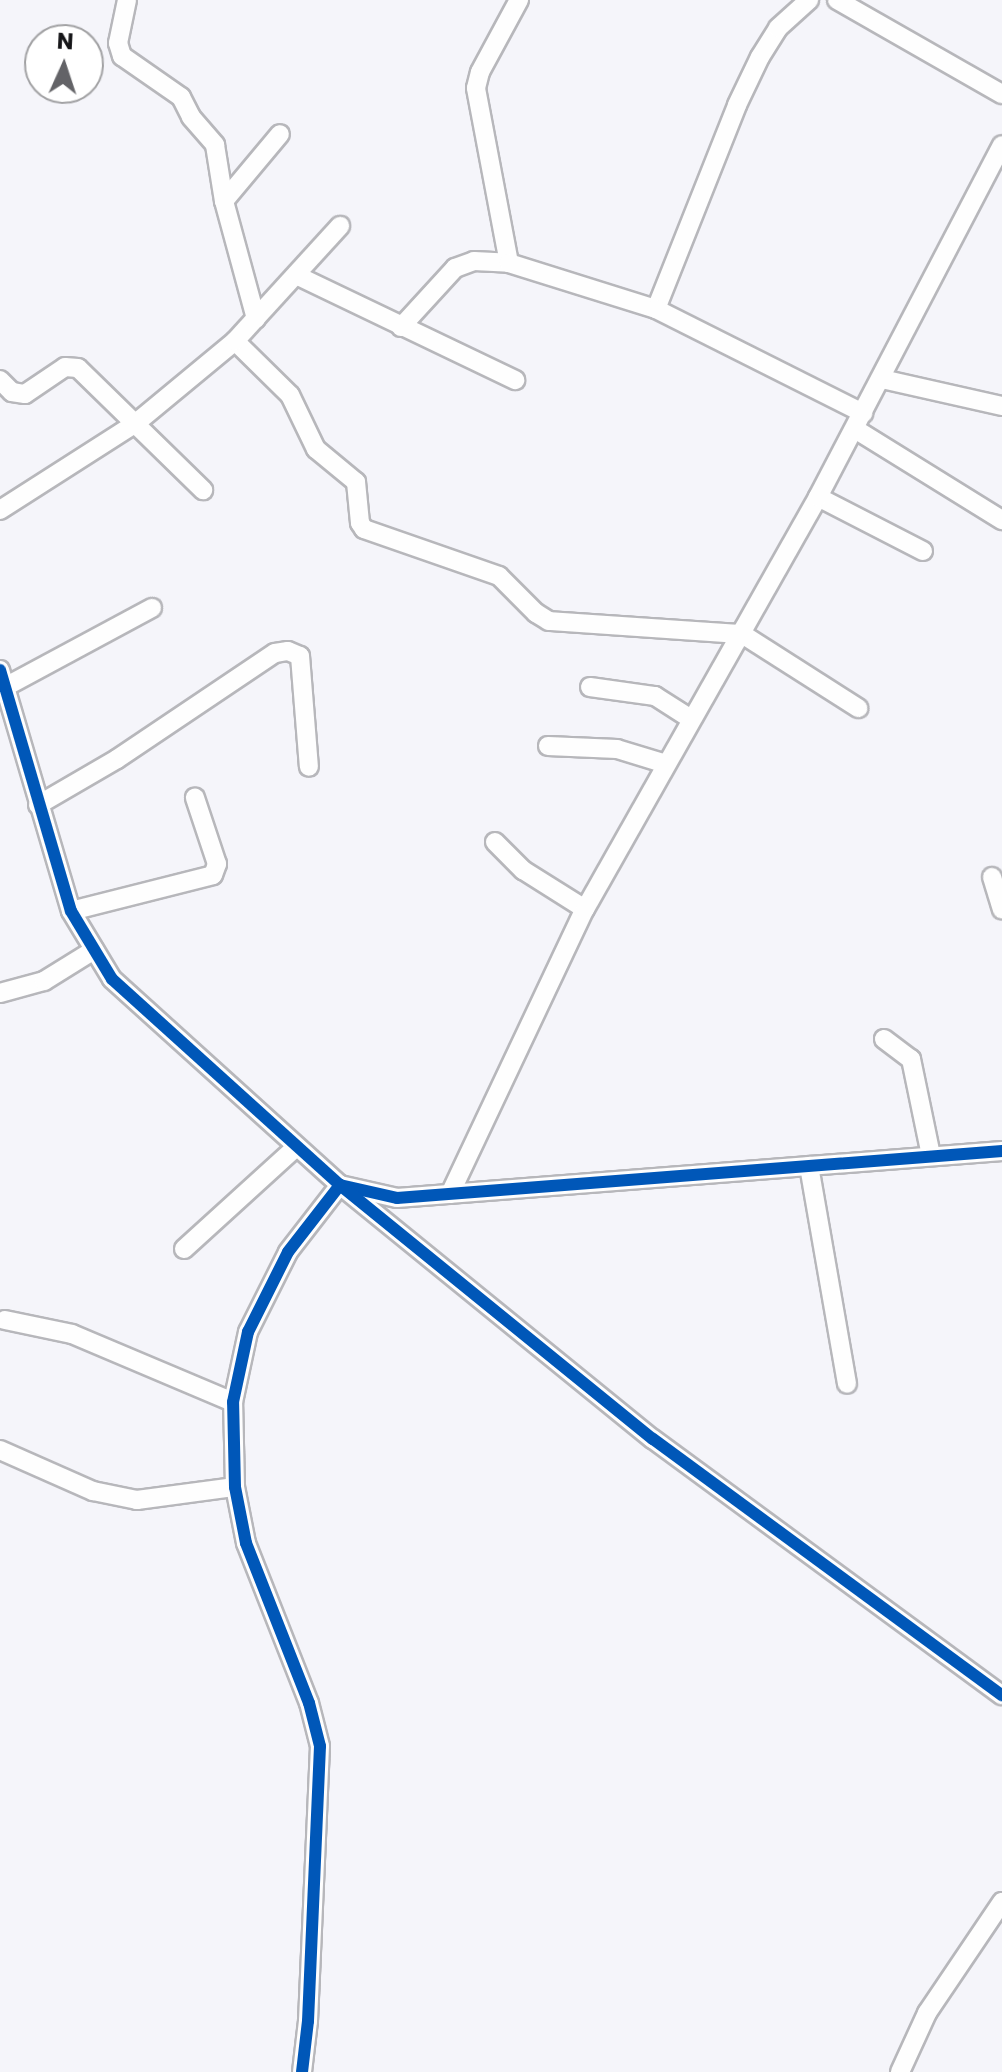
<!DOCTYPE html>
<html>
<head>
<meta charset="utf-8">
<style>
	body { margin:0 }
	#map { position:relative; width:1002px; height:2072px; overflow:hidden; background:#f5f5fa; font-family:Poppins,sans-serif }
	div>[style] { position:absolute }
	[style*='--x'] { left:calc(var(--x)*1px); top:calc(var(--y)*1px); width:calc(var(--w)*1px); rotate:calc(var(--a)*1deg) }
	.roads { filter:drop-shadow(2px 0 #b7b7bb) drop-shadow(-2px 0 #b7b7bb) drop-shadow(0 2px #b7b7bb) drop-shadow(0 -2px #b7b7bb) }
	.minor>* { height:18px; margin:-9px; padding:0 9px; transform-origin:9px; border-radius:9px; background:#fefefe }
	.cycleway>* { height:12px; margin:-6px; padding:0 6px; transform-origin:6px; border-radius:6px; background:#0057b8 }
	span { translate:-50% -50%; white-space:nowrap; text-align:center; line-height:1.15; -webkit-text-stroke:8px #fff; paint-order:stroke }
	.north { position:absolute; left:24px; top:24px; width:80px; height:80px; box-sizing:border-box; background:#fff; border:2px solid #a1a1a3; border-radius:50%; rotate:3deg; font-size:22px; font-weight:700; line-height:32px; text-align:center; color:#151518 }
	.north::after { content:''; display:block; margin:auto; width:28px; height:36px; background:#636367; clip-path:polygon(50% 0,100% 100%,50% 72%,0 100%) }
</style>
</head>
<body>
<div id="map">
	<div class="roads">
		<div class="minor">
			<div style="--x:127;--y:0;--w:44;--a:101.8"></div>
			<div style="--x:118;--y:43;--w:14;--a:73"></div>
			<div style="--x:122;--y:56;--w:72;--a:34.8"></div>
			<div style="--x:181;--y:97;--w:22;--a:63"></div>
			<div style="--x:191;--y:117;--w:37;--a:49"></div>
			<div style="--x:215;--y:145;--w:57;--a:80.9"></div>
			<div style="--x:224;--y:201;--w:122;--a:74.8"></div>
			<div style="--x:837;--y:0;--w:190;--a:29.7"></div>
			<div style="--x:224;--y:201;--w:87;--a:-50.1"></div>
			<div style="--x:509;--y:263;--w:178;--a:-100.7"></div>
			<div style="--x:476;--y:88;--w:16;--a:-76"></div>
			<div style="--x:480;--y:72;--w:82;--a:-61.6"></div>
			<div style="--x:298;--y:276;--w:241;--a:25.6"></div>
			<div style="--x:656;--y:309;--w:219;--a:-68.3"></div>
			<div style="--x:737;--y:105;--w:53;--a:-64.4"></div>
			<div style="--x:760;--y:57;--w:34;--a:-58"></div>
			<div style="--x:778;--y:28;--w:42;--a:-42.1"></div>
			<div style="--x:401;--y:327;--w:80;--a:-47.5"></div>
			<div style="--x:455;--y:268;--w:20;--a:-20"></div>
			<div style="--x:474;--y:261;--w:35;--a:3"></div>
			<div style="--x:509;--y:263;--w:154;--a:17.4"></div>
			<div style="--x:656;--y:309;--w:232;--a:26.7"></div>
			<div style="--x:235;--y:341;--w:77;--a:44.5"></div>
			<div style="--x:290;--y:395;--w:60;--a:64.3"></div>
			<div style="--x:316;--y:449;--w:52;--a:39.5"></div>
			<div style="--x:356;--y:482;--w:41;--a:84.4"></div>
			<div style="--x:360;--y:523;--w:7;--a:56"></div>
			<div style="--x:364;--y:529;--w:143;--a:19.2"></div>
			<div style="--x:499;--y:576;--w:52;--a:45"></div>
			<div style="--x:536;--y:613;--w:15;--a:32"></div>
			<div style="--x:549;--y:621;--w:193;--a:3.9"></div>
			<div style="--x:742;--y:634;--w:138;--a:32.5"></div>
			<div style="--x:882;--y:379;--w:123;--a:12.7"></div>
			<div style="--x:0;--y:380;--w:17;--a:45"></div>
			<div style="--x:12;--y:392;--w:13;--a:9"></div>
			<div style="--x:25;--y:394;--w:48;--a:-34"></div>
			<div style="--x:65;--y:367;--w:13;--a:4"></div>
			<div style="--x:78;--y:368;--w:175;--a:44.3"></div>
			<div style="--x:855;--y:429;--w:173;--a:31.8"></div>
			<div style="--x:818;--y:497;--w:118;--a:27.2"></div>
			<div style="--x:0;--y:510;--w:161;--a:-32.6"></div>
			<div style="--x:136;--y:423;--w:129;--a:-39.6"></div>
			<div style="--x:235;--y:341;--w:156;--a:-47.6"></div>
			<div style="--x:0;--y:670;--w:251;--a:73.6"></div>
			<div style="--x:71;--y:911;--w:79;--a:58.9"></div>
			<div style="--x:112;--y:979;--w:307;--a:42.1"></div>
			<div style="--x:340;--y:1185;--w:58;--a:12.8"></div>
			<div style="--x:397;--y:1198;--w:607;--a:-4.44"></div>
			<div style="--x:5;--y:687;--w:167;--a:-28.3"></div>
			<div style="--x:590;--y:687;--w:66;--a:7.9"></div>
			<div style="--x:655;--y:696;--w:43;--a:32.6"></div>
			<div style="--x:548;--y:746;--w:69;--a:2.5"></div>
			<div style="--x:617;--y:749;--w:51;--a:17"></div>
			<div style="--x:38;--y:805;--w:91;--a:-30.2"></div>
			<div style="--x:117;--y:759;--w:190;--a:-33.9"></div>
			<div style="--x:275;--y:653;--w:13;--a:-9"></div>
			<div style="--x:288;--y:651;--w:13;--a:23"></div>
			<div style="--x:300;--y:656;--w:111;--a:85.4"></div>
			<div style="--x:495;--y:842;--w:40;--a:45"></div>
			<div style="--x:523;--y:870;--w:73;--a:32.2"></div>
			<div style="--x:992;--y:877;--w:34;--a:73"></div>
			<div style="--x:71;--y:911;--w:146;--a:-14.2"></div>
			<div style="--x:213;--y:875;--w:12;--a:-70"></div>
			<div style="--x:217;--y:864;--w:70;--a:-108.4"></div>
			<div style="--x:0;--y:993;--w:46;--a:-15.3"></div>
			<div style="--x:44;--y:981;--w:59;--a:-31.8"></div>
			<div style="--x:884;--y:1039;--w:34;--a:37"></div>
			<div style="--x:911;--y:1059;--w:99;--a:78.3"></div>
			<div style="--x:809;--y:1166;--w:221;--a:80.1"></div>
			<div style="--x:450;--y:1194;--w:315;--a:-64.7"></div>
			<div style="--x:585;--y:909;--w:473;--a:-60.5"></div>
			<div style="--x:818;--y:497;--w:397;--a:-62.4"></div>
			<div style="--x:184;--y:1249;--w:150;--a:-42.3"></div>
			<div style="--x:5;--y:1320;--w:68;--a:11.8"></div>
			<div style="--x:72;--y:1334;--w:175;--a:22.9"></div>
			<div style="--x:0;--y:1450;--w:102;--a:23.8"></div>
			<div style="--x:93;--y:1491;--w:45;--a:11.6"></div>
			<div style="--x:137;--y:1500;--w:99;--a:-7.6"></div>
			<div style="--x:302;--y:2072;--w:51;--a:-83.3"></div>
			<div style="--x:308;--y:2021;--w:275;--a:-87.5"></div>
			<div style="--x:320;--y:1746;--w:44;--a:-104.3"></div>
			<div style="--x:309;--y:1703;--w:172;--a:-111.5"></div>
			<div style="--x:246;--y:1543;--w:57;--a:-101.1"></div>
			<div style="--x:235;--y:1487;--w:85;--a:-91.3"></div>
			<div style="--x:233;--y:1402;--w:72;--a:-77.9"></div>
			<div style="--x:248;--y:1332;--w:89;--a:-63.4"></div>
			<div style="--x:288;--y:1252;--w:85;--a:-52.2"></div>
			<div style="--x:340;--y:1185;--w:403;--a:39.1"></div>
			<div style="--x:653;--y:1439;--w:433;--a:36.3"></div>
			<div style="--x:900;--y:2072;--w:65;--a:-65.4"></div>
			<div style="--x:927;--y:2013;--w:134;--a:-56"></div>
		</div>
	</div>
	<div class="cycleway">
		<div style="--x:0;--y:670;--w:251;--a:73.6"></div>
		<div style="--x:71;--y:911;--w:79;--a:58.9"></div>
		<div style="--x:112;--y:979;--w:307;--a:42.1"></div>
		<div style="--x:340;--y:1185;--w:58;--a:12.8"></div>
		<div style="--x:397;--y:1198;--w:607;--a:-4.44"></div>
		<div style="--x:302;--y:2072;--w:51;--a:-83.3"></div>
		<div style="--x:308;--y:2021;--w:275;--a:-87.5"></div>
		<div style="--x:320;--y:1746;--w:44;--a:-104.3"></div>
		<div style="--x:309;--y:1703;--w:172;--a:-111.5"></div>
		<div style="--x:246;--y:1543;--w:57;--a:-101.1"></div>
		<div style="--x:235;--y:1487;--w:85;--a:-91.3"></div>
		<div style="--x:233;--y:1402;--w:72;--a:-77.9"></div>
		<div style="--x:248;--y:1332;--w:89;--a:-63.4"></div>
		<div style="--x:288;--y:1252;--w:85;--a:-52.2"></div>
		<div style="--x:340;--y:1185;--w:403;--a:39.1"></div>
		<div style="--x:653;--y:1439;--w:433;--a:36.3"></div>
	</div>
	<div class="north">N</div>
</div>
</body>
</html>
